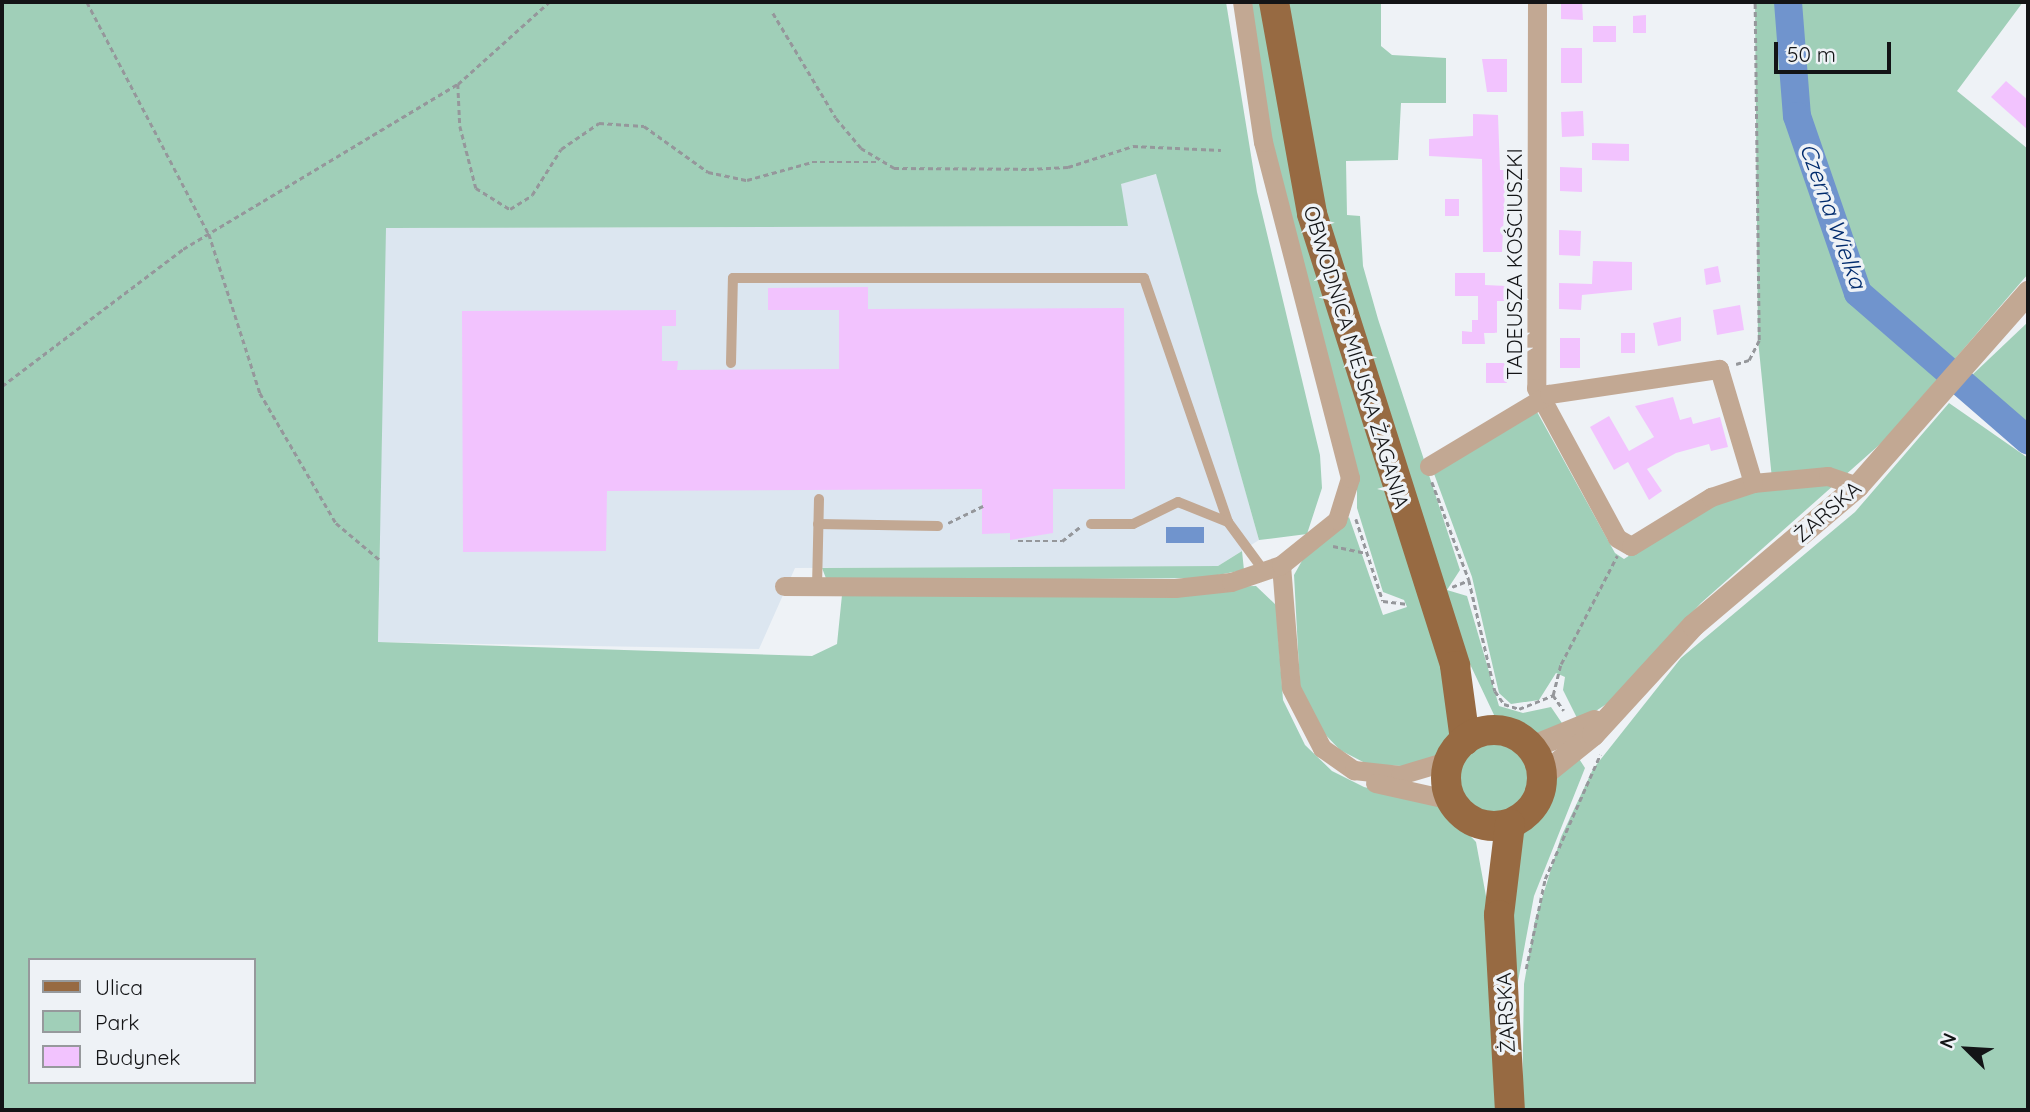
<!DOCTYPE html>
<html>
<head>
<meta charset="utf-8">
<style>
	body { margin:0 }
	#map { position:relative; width:2030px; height:1112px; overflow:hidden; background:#eef2f6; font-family:Quicksand,sans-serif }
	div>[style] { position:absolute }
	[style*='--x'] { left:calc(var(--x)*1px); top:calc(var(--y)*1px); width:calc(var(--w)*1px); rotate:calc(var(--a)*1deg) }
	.built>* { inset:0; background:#dce6f0 }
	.green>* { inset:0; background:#a0cfb8 }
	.round { border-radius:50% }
	.water>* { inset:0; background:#7094cd }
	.river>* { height:28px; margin:-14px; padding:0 14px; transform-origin:14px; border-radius:14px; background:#7094cd }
	.building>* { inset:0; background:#f2c3fe }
	.path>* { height:2.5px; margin-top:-1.25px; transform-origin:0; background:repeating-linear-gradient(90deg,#95979b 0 5px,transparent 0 8.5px) }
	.service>* { height:10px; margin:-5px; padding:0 5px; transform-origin:5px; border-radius:5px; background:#c2a893 }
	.minor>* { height:19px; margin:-9.5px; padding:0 9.5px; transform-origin:9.5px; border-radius:9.5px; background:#c2a893 }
	.tertiary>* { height:23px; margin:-11.5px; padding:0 11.5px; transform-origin:11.5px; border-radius:11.5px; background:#c2a893 }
	.primary>* { height:30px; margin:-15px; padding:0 15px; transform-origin:15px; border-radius:15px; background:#976a42 }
	.primary>.ring { margin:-15px; padding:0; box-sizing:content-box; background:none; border:30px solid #976a42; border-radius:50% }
	span { translate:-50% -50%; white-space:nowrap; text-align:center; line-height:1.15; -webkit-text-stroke:7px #eef2f6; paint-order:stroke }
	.street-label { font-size:21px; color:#131416 }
	.water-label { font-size:23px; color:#002b6d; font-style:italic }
	.frame { position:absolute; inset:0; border:4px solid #131416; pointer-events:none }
	.legend { position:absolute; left:28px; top:958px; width:228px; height:126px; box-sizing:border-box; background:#eef2f6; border:2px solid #96999c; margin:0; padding:9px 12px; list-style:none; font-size:21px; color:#131416 }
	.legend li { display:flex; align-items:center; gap:14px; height:35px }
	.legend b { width:35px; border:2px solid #96999c }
	.north { position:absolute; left:1932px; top:1014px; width:70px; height:70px; -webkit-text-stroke:5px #eef2f6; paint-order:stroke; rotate:294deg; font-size:19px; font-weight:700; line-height:28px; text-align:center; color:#131416 }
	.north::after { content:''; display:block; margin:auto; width:24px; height:32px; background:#131416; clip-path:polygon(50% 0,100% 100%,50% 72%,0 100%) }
	.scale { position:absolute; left:1774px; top:42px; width:117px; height:32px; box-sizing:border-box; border:4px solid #131416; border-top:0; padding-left:9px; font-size:21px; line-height:24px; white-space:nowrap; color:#131416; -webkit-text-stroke:5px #eef2f6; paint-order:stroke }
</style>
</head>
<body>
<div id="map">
	<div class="built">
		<div style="clip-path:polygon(1157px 174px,1259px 540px,1218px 566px,795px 568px,759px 649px,378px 642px,385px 228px,1128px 226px,1120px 184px)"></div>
	</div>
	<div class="green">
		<div style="clip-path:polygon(evenodd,2px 2px,1226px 2px,1257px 192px,1320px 455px,1322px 488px,1307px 534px,1259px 540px,1156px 174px,1121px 184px,1128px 226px,386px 228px,378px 642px,812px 656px,837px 644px,842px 595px,1256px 586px,1276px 605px,1283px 700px,1305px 745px,1332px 771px,1364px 787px,1442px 806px,1476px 842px,1488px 907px,1498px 1110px,2px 1110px,2px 2px,30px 960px,254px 960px,254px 1082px,30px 1082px,30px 960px)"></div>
		<div style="clip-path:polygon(1247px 2px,1266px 2px,1446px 668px,1452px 744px,1419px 767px,1367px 764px,1340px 750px,1320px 729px,1300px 687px,1294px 575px,1303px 559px,1349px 517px,1383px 615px,1407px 607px,1404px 600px,1383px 592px,1357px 508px,1357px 482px,1278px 186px)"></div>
		<div style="clip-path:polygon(1283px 2px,1381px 2px,1381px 46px,1392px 55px,1446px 58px,1446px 103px,1401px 103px,1398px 160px,1346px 161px,1347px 215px,1360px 216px,1363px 266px,1378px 319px,1460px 570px,1447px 590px,1467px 596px,1499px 706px,1523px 713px,1551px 707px,1566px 729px,1534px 737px,1495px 717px,1452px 626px,1337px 274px)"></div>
		<div style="clip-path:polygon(1755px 2px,2023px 2px,1957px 91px,2028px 149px,2028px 274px,1887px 438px,1701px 603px,1608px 703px,1579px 722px,1563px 690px,1565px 677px,1556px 673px,1539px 700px,1511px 704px,1499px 693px,1472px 577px,1433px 471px,1536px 410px,1615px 553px,1624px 559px,1700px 510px,1772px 479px,1758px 340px)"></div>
		<div style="clip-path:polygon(2028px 322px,2028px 426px,1969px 378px)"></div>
		<div style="clip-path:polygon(1949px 403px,2028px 458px,2028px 1110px,1522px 1110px,1524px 984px,1535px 921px,1561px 837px,1593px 769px,1681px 658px,1855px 512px)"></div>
		<div style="clip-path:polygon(1242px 551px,1244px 570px,1202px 578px,827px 581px,822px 568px,1218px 566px)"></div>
		<div class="round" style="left:1458px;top:744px;width:70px;height:70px"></div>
		<div style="clip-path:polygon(1576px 754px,1585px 768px,1534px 896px,1516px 992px,1507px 907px,1519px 828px,1542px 805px,1550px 780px)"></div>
	</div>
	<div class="water">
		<div style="clip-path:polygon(1166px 527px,1204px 527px,1204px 543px,1166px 543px)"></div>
	</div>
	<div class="river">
		<div style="--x:1788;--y:2;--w:114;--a:85.5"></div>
		<div style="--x:1797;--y:116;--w:187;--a:71"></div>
		<div style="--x:1858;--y:293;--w:225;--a:40.9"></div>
	</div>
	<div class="building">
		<div style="clip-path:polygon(1561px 2px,1582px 2px,1583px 20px,1561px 19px)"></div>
		<div style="clip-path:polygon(1646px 15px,1646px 33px,1633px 33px,1633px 16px)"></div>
		<div style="clip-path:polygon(1593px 26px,1616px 26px,1616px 42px,1593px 42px)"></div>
		<div style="clip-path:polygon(1561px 48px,1582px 48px,1582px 83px,1561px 83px)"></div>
		<div style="clip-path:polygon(1482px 59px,1507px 59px,1507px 92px,1487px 92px)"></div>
		<div style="clip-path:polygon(2006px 81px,2028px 100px,2028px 130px,1991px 97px)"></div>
		<div style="clip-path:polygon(1583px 111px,1584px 136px,1562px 137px,1561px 112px)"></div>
		<div style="clip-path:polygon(1473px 114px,1498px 115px,1500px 170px,1506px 170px,1502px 252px,1483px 252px,1482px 159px,1429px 156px,1429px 139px,1473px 136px)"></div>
		<div style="clip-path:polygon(1592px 143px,1629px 144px,1629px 161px,1592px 160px)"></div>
		<div style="clip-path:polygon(1560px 167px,1582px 168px,1582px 192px,1560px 191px)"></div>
		<div style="clip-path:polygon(1445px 199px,1459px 199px,1459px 216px,1445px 216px)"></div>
		<div style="clip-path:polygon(1559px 230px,1581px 231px,1580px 256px,1559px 255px)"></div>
		<div style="clip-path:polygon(1593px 261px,1632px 262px,1632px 290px,1582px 295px,1581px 310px,1559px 309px,1559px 283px,1592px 284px)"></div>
		<div style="clip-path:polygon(1718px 266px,1721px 282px,1706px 285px,1704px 269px)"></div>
		<div style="clip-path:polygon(1455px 273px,1485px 273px,1485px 285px,1506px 286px,1506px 301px,1497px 301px,1497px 333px,1484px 333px,1485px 344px,1462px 344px,1462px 331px,1472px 332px,1472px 320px,1478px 320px,1478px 296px,1455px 296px)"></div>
		<div style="clip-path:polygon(868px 287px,868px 309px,1124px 308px,1125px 489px,1053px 489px,1053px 533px,1010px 540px,1010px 533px,982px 534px,982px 489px,607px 491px,606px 551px,463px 552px,462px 311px,676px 310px,676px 326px,662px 326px,662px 361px,678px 361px,677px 370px,839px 369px,839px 310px,768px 310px,768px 288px)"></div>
		<div style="clip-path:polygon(1740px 305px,1744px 330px,1717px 335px,1713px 310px)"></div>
		<div style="clip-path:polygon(1681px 317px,1681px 341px,1658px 346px,1653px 323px)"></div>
		<div style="clip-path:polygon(1621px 333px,1635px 333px,1635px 353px,1621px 353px)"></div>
		<div style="clip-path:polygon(1560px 338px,1580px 338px,1580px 368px,1560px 368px)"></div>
		<div style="clip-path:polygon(1486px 363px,1507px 363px,1507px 383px,1486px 383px)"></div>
		<div style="clip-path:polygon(1673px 397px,1680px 420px,1691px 417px,1693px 424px,1720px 417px,1728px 447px,1711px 451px,1709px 444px,1676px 453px,1647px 469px,1662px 491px,1649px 500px,1628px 462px,1614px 470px,1590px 427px,1609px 416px,1629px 451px,1654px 437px,1635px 406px)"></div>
	</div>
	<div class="path">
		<div style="--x:87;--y:2;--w:262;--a:62.3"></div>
		<div style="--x:209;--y:234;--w:167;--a:72.2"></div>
		<div style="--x:260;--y:393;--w:151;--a:59.7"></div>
		<div style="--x:336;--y:523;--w:57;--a:40.1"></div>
		<div style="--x:773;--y:13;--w:122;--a:59"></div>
		<div style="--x:836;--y:118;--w:39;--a:50"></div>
		<div style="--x:861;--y:148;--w:39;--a:31"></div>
		<div style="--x:894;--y:168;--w:135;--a:0.4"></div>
		<div style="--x:1029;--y:169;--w:39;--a:-3"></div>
		<div style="--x:1068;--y:167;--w:68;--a:-17.9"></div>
		<div style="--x:1133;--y:146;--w:88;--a:2.6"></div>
		<div style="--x:458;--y:84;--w:42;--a:87.3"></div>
		<div style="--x:460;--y:126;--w:64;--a:75.5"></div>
		<div style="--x:476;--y:188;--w:40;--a:32"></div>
		<div style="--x:510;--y:209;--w:26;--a:-32"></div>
		<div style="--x:532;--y:195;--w:54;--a:-57.8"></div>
		<div style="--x:561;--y:149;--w:46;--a:-34.4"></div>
		<div style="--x:599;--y:123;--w:45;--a:3.8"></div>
		<div style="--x:644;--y:126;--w:79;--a:35.7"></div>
		<div style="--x:708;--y:172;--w:40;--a:12"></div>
		<div style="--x:747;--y:180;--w:67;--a:-15.5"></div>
		<div style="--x:812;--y:162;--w:67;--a:0"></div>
		<div style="--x:1736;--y:364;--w:14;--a:-17"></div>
		<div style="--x:1749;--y:360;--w:22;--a:-63"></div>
		<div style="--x:1759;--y:340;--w:338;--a:-90.7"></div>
		<div style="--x:2;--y:386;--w:227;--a:-37.1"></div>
		<div style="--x:183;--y:249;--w:321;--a:-31"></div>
		<div style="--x:458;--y:84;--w:122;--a:-42"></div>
		<div style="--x:1432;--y:482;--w:105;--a:69.3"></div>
		<div style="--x:1469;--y:580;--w:114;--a:76.8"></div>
		<div style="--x:1495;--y:691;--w:16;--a:55"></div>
		<div style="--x:1504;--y:704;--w:16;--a:18"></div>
		<div style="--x:1519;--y:709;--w:37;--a:-22"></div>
		<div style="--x:1553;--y:695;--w:19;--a:55"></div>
		<div style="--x:1356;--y:519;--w:86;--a:71.8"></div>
		<div style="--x:1383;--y:601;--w:23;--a:7"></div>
		<div style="--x:948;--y:523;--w:39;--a:-26"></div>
		<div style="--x:1018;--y:541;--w:44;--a:0"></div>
		<div style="--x:1062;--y:541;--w:23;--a:-38"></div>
		<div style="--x:1333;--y:546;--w:35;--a:12"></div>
		<div style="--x:1452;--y:587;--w:18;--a:-22"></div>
		<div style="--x:1553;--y:695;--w:32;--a:-76"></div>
		<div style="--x:1561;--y:664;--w:122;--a:-62.6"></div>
		<div style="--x:1526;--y:969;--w:92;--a:-78.1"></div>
		<div style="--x:1545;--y:879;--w:136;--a:-66.1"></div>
	</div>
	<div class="service">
		<div style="--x:731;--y:363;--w:85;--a:-88.7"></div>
		<div style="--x:733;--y:278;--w:411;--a:0"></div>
		<div style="--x:1144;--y:278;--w:258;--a:71"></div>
		<div style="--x:1228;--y:522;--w:61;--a:53.7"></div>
		<div style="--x:818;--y:524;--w:120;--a:1"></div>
		<div style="--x:1091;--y:524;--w:42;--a:0"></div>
		<div style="--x:1133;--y:524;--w:50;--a:-26.1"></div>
		<div style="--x:1178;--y:502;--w:54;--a:21.8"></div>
		<div style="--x:817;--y:587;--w:88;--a:-88.7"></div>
	</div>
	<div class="minor">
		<div style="--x:1537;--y:2;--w:386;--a:90.1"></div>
		<div style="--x:1536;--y:388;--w:170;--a:61.6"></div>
		<div style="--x:1617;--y:538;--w:16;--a:30"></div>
		<div style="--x:1631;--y:546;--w:94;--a:-31.5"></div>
		<div style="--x:1711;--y:497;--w:44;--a:-18.4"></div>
		<div style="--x:1753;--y:483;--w:75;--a:-5.3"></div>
		<div style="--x:1828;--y:476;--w:31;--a:19"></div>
		<div style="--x:1429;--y:466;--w:140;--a:-31"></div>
		<div style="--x:1549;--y:394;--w:172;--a:-8.4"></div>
		<div style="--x:1719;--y:369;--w:119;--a:73.4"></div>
		<div style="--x:1281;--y:565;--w:123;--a:85.4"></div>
		<div style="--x:1291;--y:688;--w:68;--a:62.7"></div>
		<div style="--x:1322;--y:748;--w:39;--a:35"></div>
		<div style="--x:1354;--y:770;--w:46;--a:6.2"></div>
		<div style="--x:1400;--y:775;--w:52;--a:-16.7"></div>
		<div style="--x:784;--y:586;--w:391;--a:0.3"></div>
		<div style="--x:1175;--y:588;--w:56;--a:-6.1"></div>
		<div style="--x:1231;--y:582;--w:53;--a:-18.8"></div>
		<div style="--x:1281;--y:565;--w:72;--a:-38.8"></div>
		<div style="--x:1337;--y:520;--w:44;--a:-72.8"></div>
		<div style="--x:1350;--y:478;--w:347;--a:-104.5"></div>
		<div style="--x:1263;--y:142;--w:142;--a:-98.5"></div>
		<div style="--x:1375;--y:783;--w:78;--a:12.6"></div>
	</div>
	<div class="tertiary">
		<div style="--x:1531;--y:747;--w:68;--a:-22.4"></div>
		<div style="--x:1542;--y:775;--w:65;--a:-38.8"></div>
		<div style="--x:1593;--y:734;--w:148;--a:-47.5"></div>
		<div style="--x:1693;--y:625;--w:215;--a:-40.3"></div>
		<div style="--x:1857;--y:486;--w:259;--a:-48.6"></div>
	</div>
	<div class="primary">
		<div style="--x:1274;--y:2;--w:215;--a:79.8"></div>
		<div style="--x:1312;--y:214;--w:474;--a:72.4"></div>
		<div style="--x:1455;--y:666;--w:75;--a:82.3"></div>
		<div class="ring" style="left:1446px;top:730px;width:66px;height:66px"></div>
		<div style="--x:1510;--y:824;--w:92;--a:96.9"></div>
		<div style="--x:1499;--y:915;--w:195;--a:86.8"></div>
	</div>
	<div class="street-label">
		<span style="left:1514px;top:264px;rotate:-90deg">TADEUSZA KOŚCIUSZKI</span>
		<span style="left:1357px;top:357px;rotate:73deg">OBWODNICA MIEJSKA ŻAGANIA</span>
		<span style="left:1827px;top:511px;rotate:-41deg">ŻARSKA</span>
		<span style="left:1505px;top:1013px;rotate:-93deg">ŻARSKA</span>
	</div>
	<div class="water-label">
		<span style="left:1833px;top:216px;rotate:70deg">Czerna Wielka</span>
	</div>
	<div class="frame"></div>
	<ul class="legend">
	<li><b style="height:9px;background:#976a42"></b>Ulica</li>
	<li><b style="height:19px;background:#a0cfb8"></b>Park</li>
	<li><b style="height:19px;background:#f2c3fe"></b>Budynek</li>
	</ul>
	<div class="north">N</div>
	<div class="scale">50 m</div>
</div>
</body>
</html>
